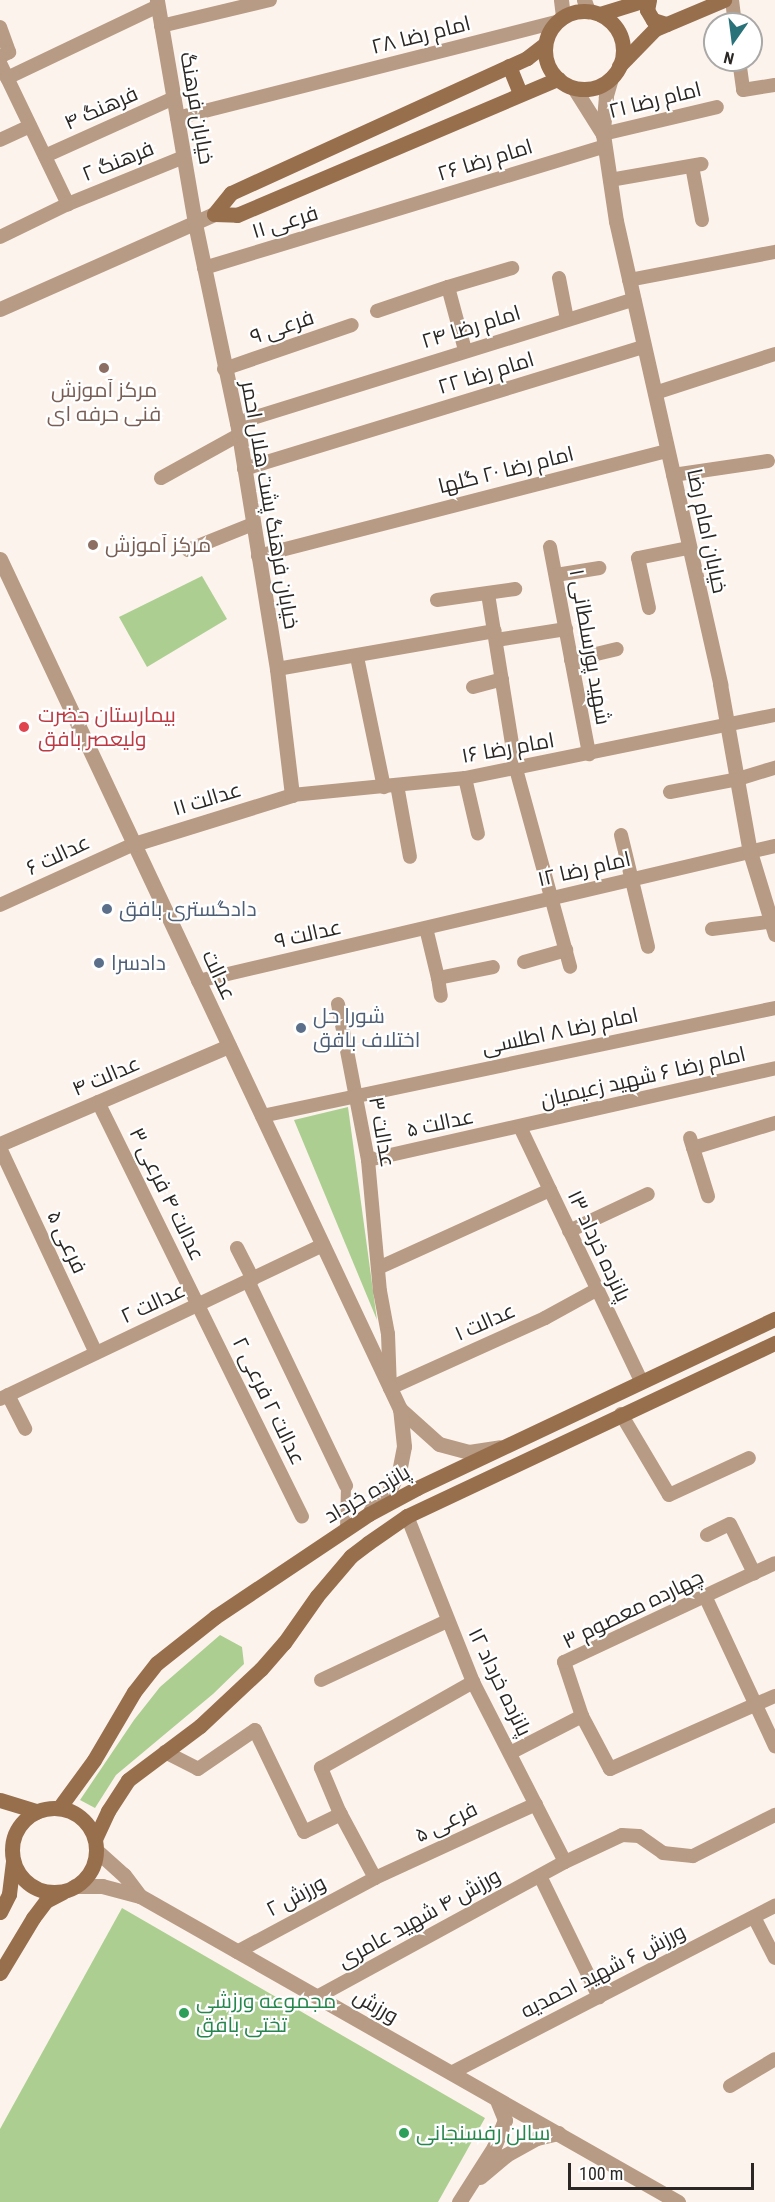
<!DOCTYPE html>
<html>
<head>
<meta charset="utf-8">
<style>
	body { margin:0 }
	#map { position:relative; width:775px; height:2202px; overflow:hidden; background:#fdf3ed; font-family:"Roboto Condensed",Cairo,sans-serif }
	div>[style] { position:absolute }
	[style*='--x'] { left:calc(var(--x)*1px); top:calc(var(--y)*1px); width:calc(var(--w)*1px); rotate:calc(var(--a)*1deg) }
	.green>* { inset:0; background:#accf91 }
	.pedestrian>* { height:10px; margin:-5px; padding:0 5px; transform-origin:5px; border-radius:5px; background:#b89b84 }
	.minor>* { height:14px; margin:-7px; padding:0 7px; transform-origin:7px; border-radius:7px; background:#b89b84 }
	.tertiary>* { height:15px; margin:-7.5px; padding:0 7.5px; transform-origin:7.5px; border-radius:7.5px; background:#b89b84 }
	.secondary>* { height:15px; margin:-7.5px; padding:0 7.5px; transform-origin:7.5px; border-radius:7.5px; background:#986f4d }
	.secondary>.ring { margin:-7.5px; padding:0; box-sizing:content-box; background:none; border:15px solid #986f4d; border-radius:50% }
	.dots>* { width:16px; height:16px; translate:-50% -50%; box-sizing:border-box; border:3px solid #fff; border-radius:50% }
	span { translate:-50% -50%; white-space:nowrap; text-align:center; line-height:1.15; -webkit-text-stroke:4.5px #fff; paint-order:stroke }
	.street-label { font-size:21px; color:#2a2724 }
	.education-label { font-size:21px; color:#785e54 }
	.left { translate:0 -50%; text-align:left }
	.health-label { font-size:21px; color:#be3a42 }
	.service-label { font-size:21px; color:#4e5e75 }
	.leisure-label { font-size:21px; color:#27864d }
	.north { position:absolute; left:703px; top:12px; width:60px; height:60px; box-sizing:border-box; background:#fff; border:2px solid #aaa9a7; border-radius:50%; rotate:194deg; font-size:16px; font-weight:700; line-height:24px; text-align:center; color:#2a2724 }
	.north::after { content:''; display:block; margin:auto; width:21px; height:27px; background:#297279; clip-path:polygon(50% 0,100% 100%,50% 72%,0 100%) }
	.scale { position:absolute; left:568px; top:2163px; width:186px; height:27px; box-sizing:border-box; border:3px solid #2a2724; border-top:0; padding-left:8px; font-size:18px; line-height:21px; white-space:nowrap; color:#2a2724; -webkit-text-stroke:4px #fff; paint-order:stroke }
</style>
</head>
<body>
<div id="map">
	<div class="green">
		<div style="clip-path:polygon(202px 576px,227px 619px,147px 667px,119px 617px)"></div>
		<div style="clip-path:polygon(348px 1107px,377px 1320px,294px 1120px)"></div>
		<div style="clip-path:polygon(220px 1635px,242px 1647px,244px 1664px,213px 1694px,116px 1775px,95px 1808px,80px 1800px,134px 1720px,160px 1687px)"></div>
		<div style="clip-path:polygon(122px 1908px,485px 2118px,438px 2202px,0 2202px,0 2129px)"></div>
	</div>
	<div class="pedestrian">
		<div style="--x:345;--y:1530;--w:44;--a:-88.7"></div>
	</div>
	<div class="minor">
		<div style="--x:732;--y:0;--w:24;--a:83"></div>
		<div style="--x:161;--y:26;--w:112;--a:-13.4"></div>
		<div style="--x:0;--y:27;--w:27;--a:70"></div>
		<div style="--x:9;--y:52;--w:10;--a:151"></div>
		<div style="--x:739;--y:60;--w:30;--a:82"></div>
		<div style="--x:743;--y:90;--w:32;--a:-9"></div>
		<div style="--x:0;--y:63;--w:157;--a:64.3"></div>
		<div style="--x:7;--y:78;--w:167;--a:-25.5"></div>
		<div style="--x:177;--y:118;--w:391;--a:-14.2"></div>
		<div style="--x:603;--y:134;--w:117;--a:-13.3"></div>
		<div style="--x:0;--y:140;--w:33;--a:-25"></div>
		<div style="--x:45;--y:156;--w:141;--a:-24.2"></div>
		<div style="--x:692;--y:166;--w:55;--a:79.5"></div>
		<div style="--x:610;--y:180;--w:93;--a:-9.9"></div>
		<div style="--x:0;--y:237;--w:76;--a:-25.9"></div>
		<div style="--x:68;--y:204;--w:125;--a:-22.1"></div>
		<div style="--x:204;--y:268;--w:419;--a:-16.9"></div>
		<div style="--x:559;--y:278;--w:42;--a:79"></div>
		<div style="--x:629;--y:280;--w:149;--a:-10.9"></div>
		<div style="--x:448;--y:287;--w:67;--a:-16.5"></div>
		<div style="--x:377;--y:311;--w:75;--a:-18.7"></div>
		<div style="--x:448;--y:287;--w:65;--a:74.9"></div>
		<div style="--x:224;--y:369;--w:135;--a:-19"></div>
		<div style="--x:655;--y:393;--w:126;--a:-18"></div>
		<div style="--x:237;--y:423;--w:416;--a:-17.3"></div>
		<div style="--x:244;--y:469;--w:418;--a:-17"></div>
		<div style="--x:673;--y:475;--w:96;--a:-8.4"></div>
		<div style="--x:161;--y:478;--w:89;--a:-28.9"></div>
		<div style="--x:550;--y:547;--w:211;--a:79.3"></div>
		<div style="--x:188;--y:550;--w:70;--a:-21.8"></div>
		<div style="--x:258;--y:556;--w:423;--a:-14.4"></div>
		<div style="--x:556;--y:575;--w:44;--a:-9.2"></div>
		<div style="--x:488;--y:594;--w:177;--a:80.9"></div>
		<div style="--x:516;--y:769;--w:205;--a:74.7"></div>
		<div style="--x:437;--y:600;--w:79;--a:-8"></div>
		<div style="--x:649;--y:608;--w:51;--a:-102.4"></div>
		<div style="--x:638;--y:558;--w:51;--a:-11.3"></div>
		<div style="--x:496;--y:640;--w:71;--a:-8.9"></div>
		<div style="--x:357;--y:657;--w:133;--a:78.3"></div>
		<div style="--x:571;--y:660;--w:47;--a:-13.4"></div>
		<div style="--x:277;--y:669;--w:221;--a:-9.9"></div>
		<div style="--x:473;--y:687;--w:30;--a:-15"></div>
		<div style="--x:465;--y:778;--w:57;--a:76.9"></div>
		<div style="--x:397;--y:785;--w:73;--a:79.8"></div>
		<div style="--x:670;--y:792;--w:69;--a:-10.8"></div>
		<div style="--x:738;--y:779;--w:39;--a:-17"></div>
		<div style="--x:292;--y:795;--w:174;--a:-5.6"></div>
		<div style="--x:465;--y:778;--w:316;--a:-11.5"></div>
		<div style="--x:621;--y:835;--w:115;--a:76.4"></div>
		<div style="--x:0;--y:905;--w:147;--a:-24.5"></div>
		<div style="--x:426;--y:928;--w:51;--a:76.5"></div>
		<div style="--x:438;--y:978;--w:56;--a:-11.3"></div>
		<div style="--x:712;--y:929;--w:64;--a:-7.2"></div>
		<div style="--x:524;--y:962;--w:44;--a:-15.9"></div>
		<div style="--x:438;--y:978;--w:18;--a:81"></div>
		<div style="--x:198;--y:981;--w:593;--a:-13.17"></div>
		<div style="--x:338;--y:1004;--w:159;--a:79.1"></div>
		<div style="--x:368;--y:1160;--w:132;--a:84.8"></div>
		<div style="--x:380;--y:1291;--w:44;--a:79.5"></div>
		<div style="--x:388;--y:1334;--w:54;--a:87.9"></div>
		<div style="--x:390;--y:1388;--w:170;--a:-24.3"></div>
		<div style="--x:545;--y:1318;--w:58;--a:-28.8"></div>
		<div style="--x:98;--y:1102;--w:462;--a:63.8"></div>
		<div style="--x:262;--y:1116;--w:524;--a:-11.89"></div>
		<div style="--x:520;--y:1127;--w:281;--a:64.5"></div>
		<div style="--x:690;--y:1138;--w:61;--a:72.8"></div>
		<div style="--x:0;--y:1148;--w:226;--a:64.9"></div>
		<div style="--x:693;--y:1148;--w:86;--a:-17"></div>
		<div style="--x:368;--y:1160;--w:417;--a:-12.7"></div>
		<div style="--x:569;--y:1231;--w:87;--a:-25.1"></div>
		<div style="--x:237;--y:1248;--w:35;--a:63"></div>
		<div style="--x:378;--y:1268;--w:189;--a:-24.4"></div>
		<div style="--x:248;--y:1281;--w:227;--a:64.4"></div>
		<div style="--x:8;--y:1395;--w:38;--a:63"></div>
		<div style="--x:0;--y:1399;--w:358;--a:-25.5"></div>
		<div style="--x:621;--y:1414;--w:94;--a:59.3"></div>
		<div style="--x:669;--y:1495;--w:88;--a:-24.8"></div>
		<div style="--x:407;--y:1516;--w:179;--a:68.3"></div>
		<div style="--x:473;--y:1682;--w:202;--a:62.9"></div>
		<div style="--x:707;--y:1535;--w:25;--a:-26"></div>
		<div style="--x:730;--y:1524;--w:55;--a:63.9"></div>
		<div style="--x:705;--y:1596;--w:166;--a:65"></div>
		<div style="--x:321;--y:1680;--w:139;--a:-25.1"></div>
		<div style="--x:582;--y:1716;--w:60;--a:62.2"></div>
		<div style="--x:610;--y:1769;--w:180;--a:-23.9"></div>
		<div style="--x:165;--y:1752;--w:37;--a:27"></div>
		<div style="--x:198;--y:1769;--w:69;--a:-34.4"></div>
		<div style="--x:255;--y:1730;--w:113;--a:64.3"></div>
		<div style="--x:304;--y:1832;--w:41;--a:-25.9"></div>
		<div style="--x:510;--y:1753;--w:81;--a:-27.2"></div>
		<div style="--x:582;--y:1716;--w:57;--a:-108.4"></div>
		<div style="--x:564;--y:1662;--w:233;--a:-25.1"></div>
		<div style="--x:540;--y:1876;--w:135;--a:64"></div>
		<div style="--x:375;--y:1878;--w:76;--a:-118.2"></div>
		<div style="--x:339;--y:1811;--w:47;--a:-112.7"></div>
		<div style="--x:321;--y:1768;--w:175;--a:-29.5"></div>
		<div style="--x:754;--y:1917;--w:46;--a:62.9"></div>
		<div style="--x:237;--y:1952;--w:157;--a:-28.2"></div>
		<div style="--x:375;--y:1878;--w:177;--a:-24.7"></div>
		<div style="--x:317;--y:1997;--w:282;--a:-28.6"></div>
		<div style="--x:565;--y:1862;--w:63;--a:-25.3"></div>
		<div style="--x:622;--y:1835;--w:17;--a:3"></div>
		<div style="--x:639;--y:1836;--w:29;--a:35"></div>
		<div style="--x:663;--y:1853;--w:30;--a:6"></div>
		<div style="--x:693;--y:1856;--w:92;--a:-26.6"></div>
		<div style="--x:451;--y:2073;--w:365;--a:-27.3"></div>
		<div style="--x:730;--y:2086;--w:52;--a:-31"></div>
	</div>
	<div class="tertiary">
		<div style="--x:561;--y:0;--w:17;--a:83"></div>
		<div style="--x:584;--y:0;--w:12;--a:70"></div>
		<div style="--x:611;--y:78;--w:19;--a:106"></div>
		<div style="--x:606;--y:96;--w:38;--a:95"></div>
		<div style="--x:603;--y:134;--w:88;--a:81.5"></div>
		<div style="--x:616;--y:221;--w:475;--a:77.3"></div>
		<div style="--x:720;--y:684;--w:171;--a:79.9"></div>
		<div style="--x:750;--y:852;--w:86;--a:73"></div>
		<div style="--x:574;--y:88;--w:54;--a:57.8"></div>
		<div style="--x:0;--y:309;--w:234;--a:-23.9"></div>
		<div style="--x:0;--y:559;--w:939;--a:64.8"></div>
		<div style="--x:400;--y:1409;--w:52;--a:41.9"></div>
		<div style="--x:439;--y:1444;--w:31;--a:15"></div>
		<div style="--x:469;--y:1452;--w:30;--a:-9"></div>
		<div style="--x:134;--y:844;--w:165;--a:-17.2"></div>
		<div style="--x:292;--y:795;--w:127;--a:-96.8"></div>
		<div style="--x:277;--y:669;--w:249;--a:-99.2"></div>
		<div style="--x:237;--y:423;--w:204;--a:-101.9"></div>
		<div style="--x:195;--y:223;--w:226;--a:-99.7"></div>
		<div style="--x:0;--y:1144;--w:249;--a:-23.2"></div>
		<div style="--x:371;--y:1509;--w:18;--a:-38"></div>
		<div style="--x:385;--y:1498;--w:30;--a:-62"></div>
		<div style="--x:399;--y:1472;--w:26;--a:-79"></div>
		<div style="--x:404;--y:1446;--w:37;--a:-96"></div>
		<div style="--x:97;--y:1851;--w:36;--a:42"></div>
		<div style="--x:124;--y:1875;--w:26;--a:53"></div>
		<div style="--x:75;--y:1886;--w:27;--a:0"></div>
		<div style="--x:102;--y:1886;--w:39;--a:15"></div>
		<div style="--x:140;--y:1896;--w:619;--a:29.63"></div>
		<div style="--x:480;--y:2177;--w:34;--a:-40"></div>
		<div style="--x:506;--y:2155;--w:35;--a:-29"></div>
		<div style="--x:537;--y:2138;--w:22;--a:-13"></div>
		<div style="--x:459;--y:2202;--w:65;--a:-57.5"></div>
		<div style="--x:494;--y:2147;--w:29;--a:-68"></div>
		<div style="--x:505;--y:2120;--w:22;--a:-112"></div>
	</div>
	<div class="secondary">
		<div style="--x:649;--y:0;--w:10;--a:101"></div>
		<div style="--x:647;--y:10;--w:12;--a:59"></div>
		<div style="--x:653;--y:20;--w:14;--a:17"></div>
		<div class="ring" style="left:545px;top:11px;width:63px;height:63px"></div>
		<div style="--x:600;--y:14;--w:47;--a:-17.3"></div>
		<div style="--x:509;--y:66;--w:29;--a:68"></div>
		<div style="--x:619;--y:66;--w:52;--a:-45.8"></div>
		<div style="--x:655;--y:29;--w:75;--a:-22.8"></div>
		<div style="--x:214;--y:214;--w:27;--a:-51"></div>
		<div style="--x:231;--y:193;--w:325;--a:-24.5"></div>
		<div style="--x:527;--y:58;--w:23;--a:-38"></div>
		<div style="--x:214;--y:214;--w:23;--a:2"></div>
		<div style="--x:237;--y:215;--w:349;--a:-23"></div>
		<div style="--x:0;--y:1800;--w:39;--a:17"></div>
		<div class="ring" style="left:12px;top:1808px;width:69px;height:69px"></div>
		<div style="--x:59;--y:1808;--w:59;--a:-53.9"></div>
		<div style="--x:94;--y:1760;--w:79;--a:-59.5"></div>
		<div style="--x:134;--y:1692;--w:37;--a:-52"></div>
		<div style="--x:157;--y:1663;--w:74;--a:-38.4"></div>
		<div style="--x:215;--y:1617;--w:185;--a:-33.8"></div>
		<div style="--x:369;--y:1514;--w:55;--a:-28.4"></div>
		<div style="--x:417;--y:1488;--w:396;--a:-25.3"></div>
		<div style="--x:95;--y:1839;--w:31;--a:-65"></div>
		<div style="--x:108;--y:1811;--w:37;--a:-57"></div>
		<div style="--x:128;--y:1780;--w:90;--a:-36.9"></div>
		<div style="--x:200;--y:1726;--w:83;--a:-43.1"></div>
		<div style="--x:261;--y:1669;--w:35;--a:-49"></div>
		<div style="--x:284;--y:1643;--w:57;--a:-54.9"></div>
		<div style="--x:317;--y:1596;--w:52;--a:-49.6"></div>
		<div style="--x:351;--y:1556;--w:21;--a:-37"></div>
		<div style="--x:368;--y:1543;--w:47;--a:-34.7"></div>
		<div style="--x:407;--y:1516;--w:407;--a:-25.2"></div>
		<div style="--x:0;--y:1912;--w:20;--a:-63"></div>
		<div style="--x:9;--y:1894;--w:34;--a:-83"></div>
		<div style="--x:0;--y:1973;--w:64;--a:-59"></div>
		<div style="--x:33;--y:1918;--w:21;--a:-53"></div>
		<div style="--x:46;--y:1901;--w:19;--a:-28"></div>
	</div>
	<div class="dots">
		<div style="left:104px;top:368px;background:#8d6e63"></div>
		<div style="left:93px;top:545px;background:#8d6e63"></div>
		<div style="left:24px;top:727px;background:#e0444e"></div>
		<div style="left:107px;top:909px;background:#5c6f8a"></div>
		<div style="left:99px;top:963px;background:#5c6f8a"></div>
		<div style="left:301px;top:1028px;background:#5c6f8a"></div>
		<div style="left:184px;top:2013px;background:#2e9e5b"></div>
		<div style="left:404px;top:2133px;background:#2e9e5b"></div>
	</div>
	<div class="street-label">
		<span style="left:421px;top:35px;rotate:-14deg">امام رضا ۲۸</span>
		<span style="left:655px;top:100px;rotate:-14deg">امام رضا ۲۱</span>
		<span style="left:101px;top:108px;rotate:-24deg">فرهنگ ۴</span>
		<span style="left:197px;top:108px;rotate:80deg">خیابان فرهنگ</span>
		<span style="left:485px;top:160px;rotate:-17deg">امام رضا ۲۶</span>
		<span style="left:118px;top:161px;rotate:-22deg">فرهنگ ۲</span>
		<span style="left:285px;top:222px;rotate:-17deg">فرعی ۱۱</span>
		<span style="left:282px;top:327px;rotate:-19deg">فرعی ۹</span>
		<span style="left:471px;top:327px;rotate:-17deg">امام رضا ۲۴</span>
		<span style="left:486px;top:373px;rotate:-17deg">امام رضا ۲۲</span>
		<span style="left:506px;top:470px;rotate:-14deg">امام رضا ۲۰ گلها</span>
		<span style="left:270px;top:505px;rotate:80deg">خیابان فرهنگ پشت هلال احمر</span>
		<span style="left:707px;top:531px;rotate:78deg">خیابان امام رضا</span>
		<span style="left:590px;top:647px;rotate:80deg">شهید پورسلطانی ۱</span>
		<span style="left:508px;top:748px;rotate:-10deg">امام رضا ۱۶</span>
		<span style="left:207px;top:799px;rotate:-17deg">عدالت ۱۱</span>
		<span style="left:58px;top:855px;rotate:-25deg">عدالت ۶</span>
		<span style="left:584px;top:869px;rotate:-13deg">امام رضا ۱۲</span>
		<span style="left:308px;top:934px;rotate:-13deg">عدالت ۹</span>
		<span style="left:219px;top:975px;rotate:65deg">عدالت</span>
		<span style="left:560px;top:1031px;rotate:-12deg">امام رضا ۸ اطلسی</span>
		<span style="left:106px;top:1076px;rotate:-23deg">عدالت ۴</span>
		<span style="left:643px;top:1077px;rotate:-13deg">امام رضا ۶ شهید زعیمیان</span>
		<span style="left:440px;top:1123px;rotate:-12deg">عدالت ۵</span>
		<span style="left:382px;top:1132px;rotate:80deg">عدالت ۳</span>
		<span style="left:167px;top:1194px;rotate:64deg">عدالت ۴ فرعی ۳</span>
		<span style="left:67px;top:1242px;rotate:65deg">فرعی ۵</span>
		<span style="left:599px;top:1246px;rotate:65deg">پانزده خرداد ۱۳</span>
		<span style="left:153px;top:1303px;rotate:-25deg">عدالت ۲</span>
		<span style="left:485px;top:1322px;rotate:-24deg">عدالت ۱</span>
		<span style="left:269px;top:1401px;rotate:64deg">عدالت ۲ فرعی ۲</span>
		<span style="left:367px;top:1494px;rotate:-30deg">پانزده خرداد</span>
		<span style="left:633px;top:1609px;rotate:-26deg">چهارده معصوم ۳</span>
		<span style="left:500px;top:1682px;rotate:64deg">پانزده خرداد ۱۲</span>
		<span style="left:446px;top:1822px;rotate:-26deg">فرعی ۵</span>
		<span style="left:296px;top:1896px;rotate:-28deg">ورزش ۲</span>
		<span style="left:419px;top:1918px;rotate:-29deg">ورزش ۴ شهید عامری</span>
		<span style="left:603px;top:1971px;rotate:-27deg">ورزش ۶ شهید احمدیه</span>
		<span style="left:376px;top:2006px;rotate:30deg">ورزش</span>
	</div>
	<div class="education-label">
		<span style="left:104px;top:402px">مرکز آموزش<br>فنی حرفه ای</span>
		<span class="left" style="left:105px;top:545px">مرکز آموزش</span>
	</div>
	<div class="health-label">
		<span class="left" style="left:38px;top:727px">بیمارستان حضرت<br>ولیعصر بافق</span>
	</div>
	<div class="service-label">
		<span class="left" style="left:119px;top:909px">دادگستری بافق</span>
		<span class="left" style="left:111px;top:963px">دادسرا</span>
		<span class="left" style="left:313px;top:1028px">شورا حل<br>اختلاف بافق</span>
	</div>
	<div class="leisure-label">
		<span class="left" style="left:196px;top:2013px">مجموعه ورزشی<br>تختی بافق</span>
		<span class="left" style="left:416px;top:2133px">سالن رفسنجانی</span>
	</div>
	<div class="north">N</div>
	<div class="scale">100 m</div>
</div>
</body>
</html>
